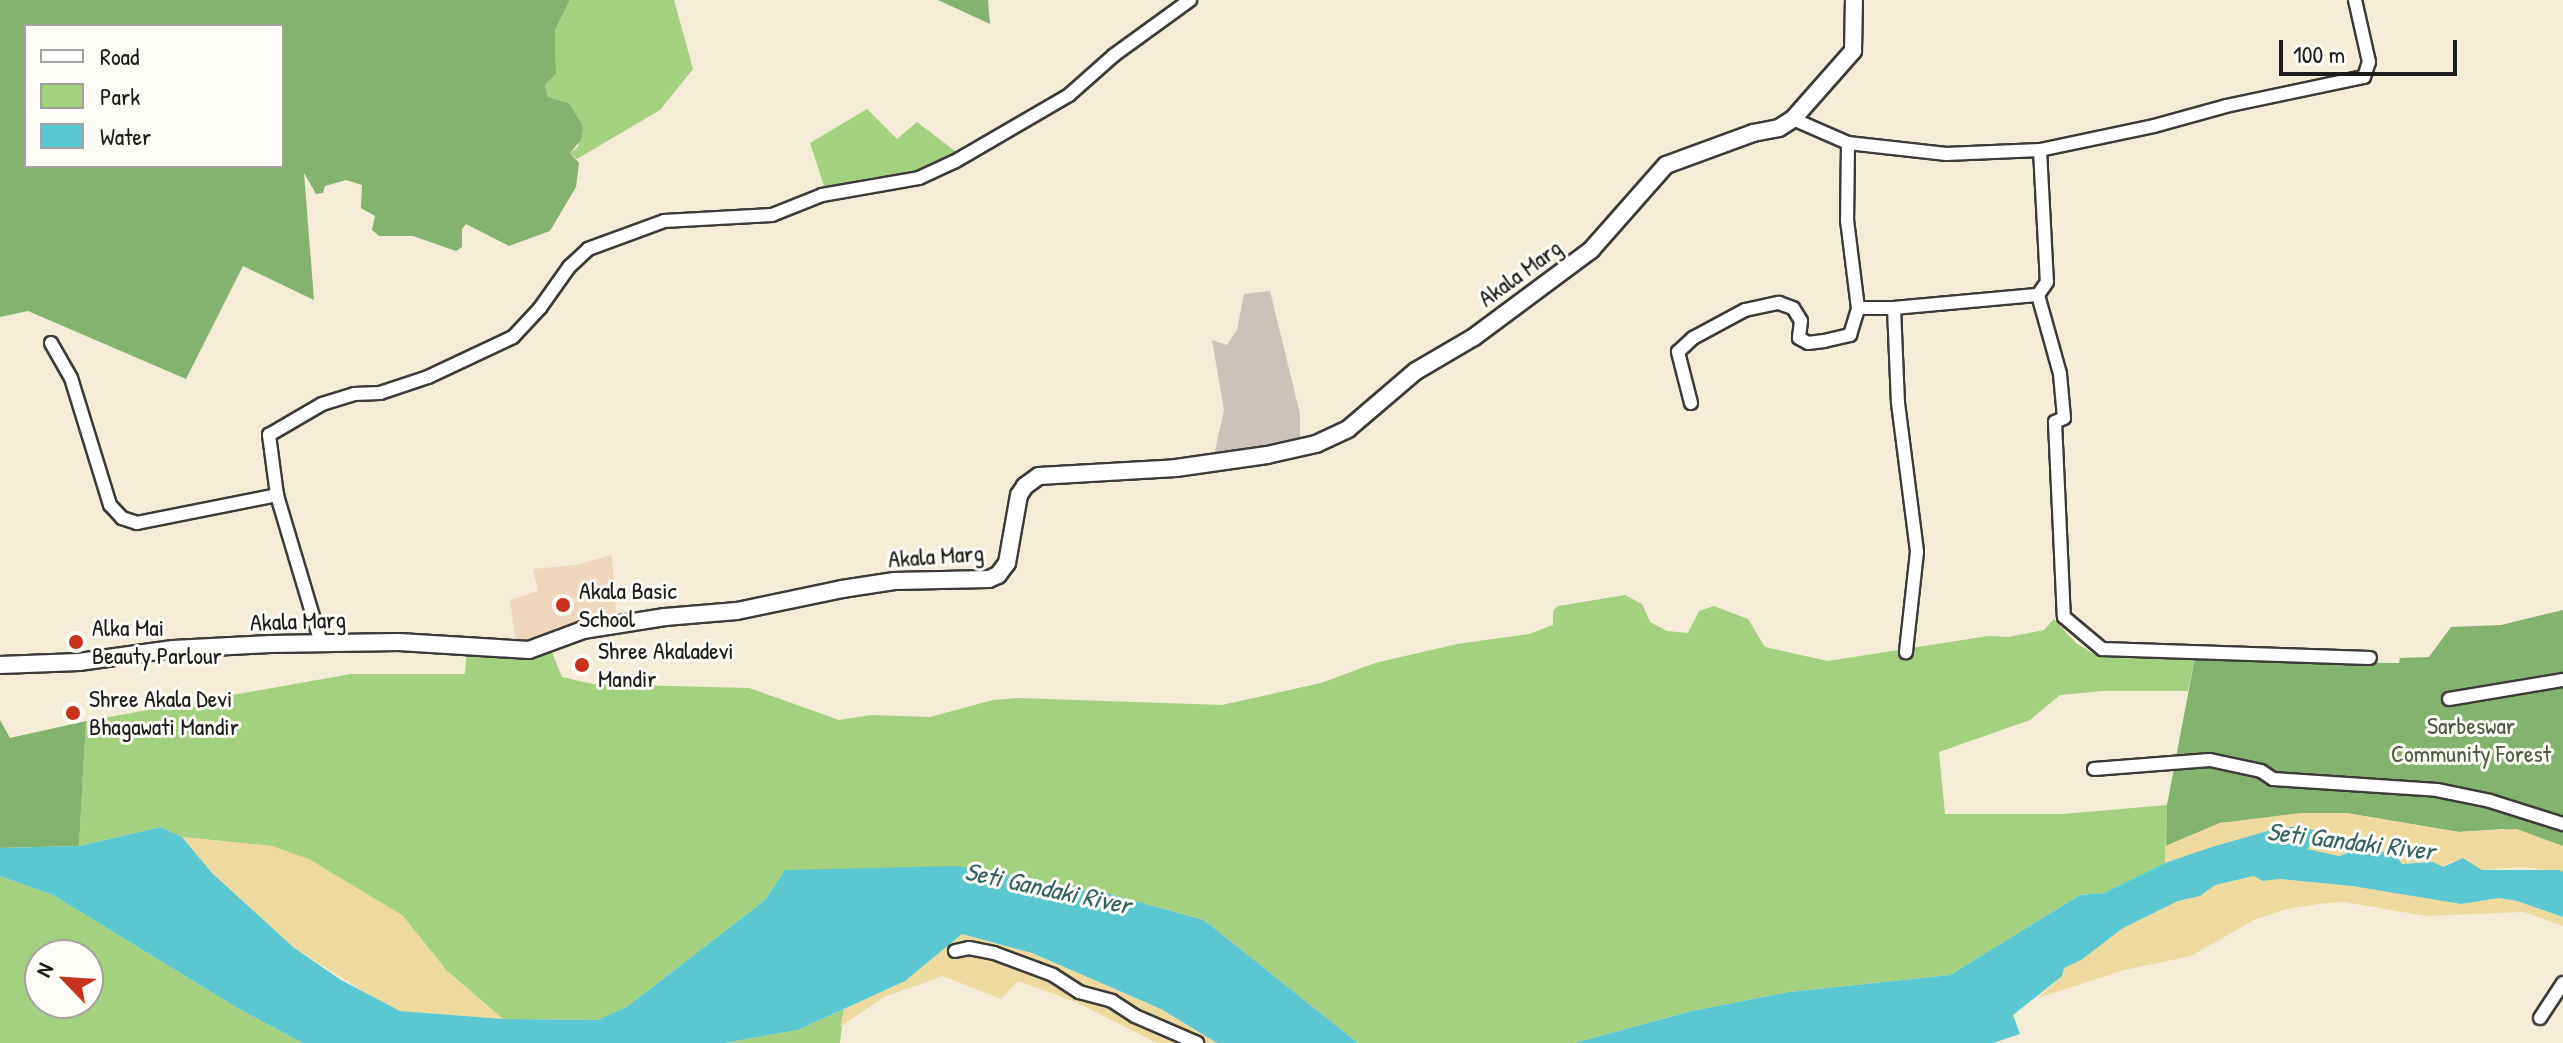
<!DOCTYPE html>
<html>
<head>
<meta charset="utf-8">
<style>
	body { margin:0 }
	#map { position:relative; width:2563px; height:1043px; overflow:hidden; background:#f4ecd7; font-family:"Patrick Hand",sans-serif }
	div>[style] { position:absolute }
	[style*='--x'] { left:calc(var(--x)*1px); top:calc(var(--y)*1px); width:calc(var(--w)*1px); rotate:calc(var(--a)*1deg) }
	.built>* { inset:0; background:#efd6bc }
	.industrial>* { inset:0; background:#cdc2b9 }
	.green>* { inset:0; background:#a4d17f }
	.forest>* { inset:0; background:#83b36e }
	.sand>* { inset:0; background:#eeda9e }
	.water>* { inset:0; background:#5bc8d1 }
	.river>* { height:22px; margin:-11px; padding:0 11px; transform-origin:11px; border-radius:11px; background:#5bc8d1 }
	.roads { filter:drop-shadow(2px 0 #3c3b38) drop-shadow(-2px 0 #3c3b38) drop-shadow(0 2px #3c3b38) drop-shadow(0 -2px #3c3b38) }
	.minor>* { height:12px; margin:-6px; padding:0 6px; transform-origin:6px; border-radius:6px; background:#fff }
	.secondary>* { height:16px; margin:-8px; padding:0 8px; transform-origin:8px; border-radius:8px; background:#fff }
	.dots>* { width:22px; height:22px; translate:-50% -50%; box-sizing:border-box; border:4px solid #fdfcf7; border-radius:50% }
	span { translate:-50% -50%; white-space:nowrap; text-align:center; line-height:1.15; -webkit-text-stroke:6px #fdfcf7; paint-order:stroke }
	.street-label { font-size:24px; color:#1c1c1c }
	.poi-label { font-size:24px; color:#1c1c1c }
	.left { translate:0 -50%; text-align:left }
	.park-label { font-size:24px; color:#4c5b3f }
	.water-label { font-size:26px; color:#356164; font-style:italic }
	.legend { position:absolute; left:24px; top:24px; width:260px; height:144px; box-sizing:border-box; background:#fdfcf7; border:2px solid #a3a29f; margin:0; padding:10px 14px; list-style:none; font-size:24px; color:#1c1c1c }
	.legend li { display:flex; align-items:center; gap:16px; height:40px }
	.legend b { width:40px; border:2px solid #a3a29f }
	.north { position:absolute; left:24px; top:939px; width:80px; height:80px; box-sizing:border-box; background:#fdfcf7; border:2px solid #a3a29f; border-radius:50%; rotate:295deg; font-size:22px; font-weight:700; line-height:32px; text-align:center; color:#1c1c1c }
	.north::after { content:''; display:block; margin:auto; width:28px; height:36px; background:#c8321e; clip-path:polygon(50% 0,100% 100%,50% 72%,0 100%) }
	.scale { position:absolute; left:2279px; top:40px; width:178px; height:36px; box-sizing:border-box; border:4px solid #1c1c1c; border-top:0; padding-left:10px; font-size:24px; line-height:28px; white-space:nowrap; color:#1c1c1c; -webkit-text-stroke:6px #fdfcf7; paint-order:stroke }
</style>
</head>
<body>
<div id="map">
	<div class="built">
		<div style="clip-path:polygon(612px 555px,616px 618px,516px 646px,510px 600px,538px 591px,533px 569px,576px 565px)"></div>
	</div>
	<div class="industrial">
		<div style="clip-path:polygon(1270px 291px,1300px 414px,1300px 442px,1214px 455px,1224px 410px,1212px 340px,1227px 345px,1237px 330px,1244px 294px)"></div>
	</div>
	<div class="green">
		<div style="clip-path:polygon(570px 0,674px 0,693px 69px,660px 110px,577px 159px,570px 153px,578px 147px,583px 126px,569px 103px,548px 97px,545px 85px,556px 74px,555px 30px)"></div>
		<div style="clip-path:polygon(867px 109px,897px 139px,917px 122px,959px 154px,899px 178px,825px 189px,810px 143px)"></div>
		<div style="clip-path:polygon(1625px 595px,1642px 604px,1650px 622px,1667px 631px,1688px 633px,1699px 611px,1714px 606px,1748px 619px,1765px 647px,1828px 661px,1988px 636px,2009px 637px,2044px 630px,2054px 619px,2076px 643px,2099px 657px,2195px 657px,2188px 691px,2102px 691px,2060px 695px,2030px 720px,1939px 752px,1945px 814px,2063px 814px,2167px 805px,2165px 863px,2104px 893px,2080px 895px,1950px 975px,1789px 992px,1692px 1011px,1574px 1043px,1358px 1043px,1204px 920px,1110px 894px,1049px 883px,785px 870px,765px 900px,628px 1006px,598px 1020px,503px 1019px,447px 971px,402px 915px,272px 846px,182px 837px,161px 827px,79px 846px,86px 721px,351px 674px,465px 674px,467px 648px,550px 647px,562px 677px,593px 684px,749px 688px,839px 720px,871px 715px,930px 717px,993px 700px,1018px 698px,1222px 705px,1321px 683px,1375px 663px,1457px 644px,1529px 634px,1553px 625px,1553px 611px,1558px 606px)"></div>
		<div style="clip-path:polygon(evenodd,0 876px,53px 895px,239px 1009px,303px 1043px,0 1043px,0 876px,40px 955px,88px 955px,88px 1003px,40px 1003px,40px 955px)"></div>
		<div style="clip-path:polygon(844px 1009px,840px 1043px,724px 1043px,798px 1030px)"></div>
	</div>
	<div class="forest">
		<div style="clip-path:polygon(evenodd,0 0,570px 0,555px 30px,556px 74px,545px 85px,548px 97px,569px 103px,583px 126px,581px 140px,570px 153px,579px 163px,576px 187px,550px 231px,509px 246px,466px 224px,462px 229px,462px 247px,456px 251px,413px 236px,379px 236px,372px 230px,375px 216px,361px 208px,362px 185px,346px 180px,325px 186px,323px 193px,316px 194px,304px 173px,314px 300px,243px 266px,186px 379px,28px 311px,0 317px,0 0,282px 26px,282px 166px,26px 166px,26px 26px,282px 26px)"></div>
		<div style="clip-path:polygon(938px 0,988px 0,990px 24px)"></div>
		<div style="clip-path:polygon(2563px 610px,2563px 846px,2503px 829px,2459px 832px,2346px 813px,2220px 823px,2166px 846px,2167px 805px,2195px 657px,2266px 662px,2399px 663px,2400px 658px,2429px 657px,2451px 627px,2501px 625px)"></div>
		<div style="clip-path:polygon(0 720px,10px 738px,86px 721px,79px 846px,0 848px)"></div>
	</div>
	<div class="sand">
		<div style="clip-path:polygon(2301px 813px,2346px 813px,2459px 832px,2517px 829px,2563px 846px,2563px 872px,2521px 867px,2482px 870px,2453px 861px,2443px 867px,2433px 862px,2402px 864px,2387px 850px,2376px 853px,2368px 848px,2353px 848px,2330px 863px,2319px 864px,2311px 859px,2307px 850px,2312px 828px,2277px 828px,2165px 863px,2166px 846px,2220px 823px)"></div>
		<div style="clip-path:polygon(182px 837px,272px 846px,309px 859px,402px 915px,447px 971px,503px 1019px,400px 1011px,377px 1000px,293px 947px,212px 873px)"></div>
		<div style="clip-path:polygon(2255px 876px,2263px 881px,2280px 879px,2352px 886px,2461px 904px,2499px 898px,2517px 901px,2563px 917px,2563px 926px,2524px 912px,2426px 916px,2345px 902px,2325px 903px,2287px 909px,2254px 920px,2191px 956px,2124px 970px,2038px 998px,2062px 976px,2063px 968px,2081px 960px,2123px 928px,2178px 901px,2200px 896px,2215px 885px)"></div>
		<div style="clip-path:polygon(962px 934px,1032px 953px,1161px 1009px,1217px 1043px,1157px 1043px,1076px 1002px,1018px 981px,1001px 999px,943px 976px,884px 997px,840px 1027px,844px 1009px,905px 981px)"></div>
	</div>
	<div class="water">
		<div style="clip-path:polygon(2302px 826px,2317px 831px,2307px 850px,2313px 862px,2319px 864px,2363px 847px,2376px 853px,2392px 850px,2402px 864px,2433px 862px,2443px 867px,2463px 858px,2482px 870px,2559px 870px,2563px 872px,2563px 917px,2517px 901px,2499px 898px,2461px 904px,2352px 886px,2280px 879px,2263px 881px,2254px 876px,2215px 885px,2200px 896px,2178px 901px,2123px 928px,2081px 960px,2064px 968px,2062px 976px,2013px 1015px,2020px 1034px,1993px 1043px,1574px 1043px,1692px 1011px,1789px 992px,1950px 975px,2080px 895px,2104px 893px,2165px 863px,2212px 847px,2278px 828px)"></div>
		<div style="clip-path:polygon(161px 827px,182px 837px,212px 873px,293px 947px,341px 980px,400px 1011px,503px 1019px,598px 1020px,628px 1006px,765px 900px,785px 870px,958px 866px,1110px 894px,1204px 920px,1358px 1043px,1217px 1043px,1161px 1009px,1032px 953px,962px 934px,905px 981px,798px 1030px,724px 1043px,303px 1043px,239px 1009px,53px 895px,0 876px,0 848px,79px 846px)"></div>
	</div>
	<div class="river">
		<div style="--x:2283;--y:855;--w:70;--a:12.4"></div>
	</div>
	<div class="roads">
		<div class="minor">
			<div style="--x:1793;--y:119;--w:60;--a:23.6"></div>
			<div style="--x:1848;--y:143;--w:99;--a:6.4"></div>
			<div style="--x:1946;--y:154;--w:94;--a:-2.4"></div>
			<div style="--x:2040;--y:150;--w:116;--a:-11.9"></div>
			<div style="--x:2154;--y:126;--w:75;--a:-15.5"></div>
			<div style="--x:2226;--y:106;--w:141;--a:-11.9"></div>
			<div style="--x:2364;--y:77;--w:16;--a:-72"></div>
			<div style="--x:2369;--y:62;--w:64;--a:-102.7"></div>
			<div style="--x:1848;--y:143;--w:77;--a:90.7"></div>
			<div style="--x:1847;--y:220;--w:89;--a:82.9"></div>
			<div style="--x:1858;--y:308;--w:36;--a:0"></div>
			<div style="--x:1894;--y:308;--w:95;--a:87.6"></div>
			<div style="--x:1898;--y:403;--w:150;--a:82.7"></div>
			<div style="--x:1917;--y:552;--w:101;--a:96.3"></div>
			<div style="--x:2040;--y:150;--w:132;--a:87"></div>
			<div style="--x:2047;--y:282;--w:16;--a:125"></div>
			<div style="--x:2038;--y:295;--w:82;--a:74.4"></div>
			<div style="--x:2060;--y:374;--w:44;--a:84.8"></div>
			<div style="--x:2064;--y:418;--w:10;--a:156"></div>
			<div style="--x:2055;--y:422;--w:195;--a:87.4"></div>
			<div style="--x:2064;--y:617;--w:50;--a:40.1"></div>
			<div style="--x:2102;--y:649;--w:268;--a:1.9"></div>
			<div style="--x:1894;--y:308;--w:145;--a:-5.2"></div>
			<div style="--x:51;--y:343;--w:40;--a:60.3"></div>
			<div style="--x:71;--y:378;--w:133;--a:72.9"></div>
			<div style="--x:110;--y:505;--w:18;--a:47"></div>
			<div style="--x:122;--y:518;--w:16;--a:18"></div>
			<div style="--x:137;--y:523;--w:143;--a:-11.3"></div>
			<div style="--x:1691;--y:403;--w:53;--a:-104.3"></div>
			<div style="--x:1678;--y:352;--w:21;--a:-43"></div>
			<div style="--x:1693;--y:338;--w:59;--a:-28.3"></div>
			<div style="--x:1745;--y:310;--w:35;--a:-12"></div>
			<div style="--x:1779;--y:303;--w:15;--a:20"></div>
			<div style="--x:1793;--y:308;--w:15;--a:58"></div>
			<div style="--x:1801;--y:321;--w:17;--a:97"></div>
			<div style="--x:1799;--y:338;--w:10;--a:29"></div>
			<div style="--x:1808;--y:343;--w:16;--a:-7"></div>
			<div style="--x:1824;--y:341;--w:27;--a:-13"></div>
			<div style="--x:1850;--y:335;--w:28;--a:-73"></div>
			<div style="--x:321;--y:643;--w:154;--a:-106.6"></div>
			<div style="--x:277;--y:495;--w:61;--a:-97.6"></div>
			<div style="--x:269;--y:435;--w:61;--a:-30.3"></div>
			<div style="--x:322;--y:404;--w:34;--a:-17"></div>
			<div style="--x:354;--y:394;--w:26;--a:-2"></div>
			<div style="--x:380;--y:393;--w:51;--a:-18.4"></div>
			<div style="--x:428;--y:377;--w:94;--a:-25.2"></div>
			<div style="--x:513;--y:337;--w:40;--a:-47"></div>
			<div style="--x:540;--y:308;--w:50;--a:-54.7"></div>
			<div style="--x:569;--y:267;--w:26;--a:-43"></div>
			<div style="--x:588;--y:249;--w:81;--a:-20.2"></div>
			<div style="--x:664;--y:221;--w:108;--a:-3.2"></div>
			<div style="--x:772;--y:215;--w:54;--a:-21.8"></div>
			<div style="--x:822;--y:195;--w:98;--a:-9.9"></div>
			<div style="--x:919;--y:178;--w:38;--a:-25"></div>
			<div style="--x:954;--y:162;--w:133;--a:-30.2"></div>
			<div style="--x:1069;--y:95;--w:60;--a:-41.6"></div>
			<div style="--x:1114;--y:55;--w:94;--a:-35.9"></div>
			<div style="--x:2449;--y:699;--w:116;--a:-9.5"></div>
			<div style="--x:2094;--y:769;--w:116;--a:-4.4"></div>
			<div style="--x:2210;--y:760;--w:52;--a:12.2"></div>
			<div style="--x:2261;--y:771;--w:14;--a:34"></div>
			<div style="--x:2273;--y:779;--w:164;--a:3.8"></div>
			<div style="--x:2437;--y:790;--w:54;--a:11.7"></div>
			<div style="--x:2490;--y:801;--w:77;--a:17.5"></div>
			<div style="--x:955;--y:951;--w:14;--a:-12"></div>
			<div style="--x:969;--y:948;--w:25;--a:11"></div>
			<div style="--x:994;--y:953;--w:63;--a:20.4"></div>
			<div style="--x:1053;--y:975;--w:31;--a:33"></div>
			<div style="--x:1079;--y:992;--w:34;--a:15"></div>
			<div style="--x:1112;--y:1001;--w:27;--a:33"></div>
			<div style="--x:1135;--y:1016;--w:68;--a:23.5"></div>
			<div style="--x:2540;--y:1018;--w:42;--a:-56.7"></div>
		</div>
		<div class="secondary">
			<div style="--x:0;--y:665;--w:79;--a:-2.2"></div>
			<div style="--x:79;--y:662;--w:95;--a:-7.9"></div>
			<div style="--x:173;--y:649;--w:97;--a:-3"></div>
			<div style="--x:270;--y:644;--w:129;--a:-0.9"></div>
			<div style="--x:399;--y:642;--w:130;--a:3.5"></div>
			<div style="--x:529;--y:650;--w:58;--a:-20.3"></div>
			<div style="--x:583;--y:630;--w:83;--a:-9"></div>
			<div style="--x:665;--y:617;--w:72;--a:-4.8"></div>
			<div style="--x:737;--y:611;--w:107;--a:-11.8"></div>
			<div style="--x:842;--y:589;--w:53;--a:-8.7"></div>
			<div style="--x:894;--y:581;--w:95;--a:-1.2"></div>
			<div style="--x:989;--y:579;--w:10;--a:-24"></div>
			<div style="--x:998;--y:575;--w:15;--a:-53"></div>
			<div style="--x:1007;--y:563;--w:69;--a:-80"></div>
			<div style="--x:1019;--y:495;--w:11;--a:-56"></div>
			<div style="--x:1025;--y:486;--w:17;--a:-36"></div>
			<div style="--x:1039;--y:476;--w:137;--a:-3.3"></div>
			<div style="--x:1176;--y:468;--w:92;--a:-8.1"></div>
			<div style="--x:1267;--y:455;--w:50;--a:-12.7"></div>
			<div style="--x:1316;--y:444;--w:35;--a:-25"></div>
			<div style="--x:1348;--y:429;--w:89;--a:-40.5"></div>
			<div style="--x:1416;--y:371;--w:67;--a:-30.4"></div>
			<div style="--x:1474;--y:337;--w:146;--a:-36.6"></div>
			<div style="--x:1591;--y:250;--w:113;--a:-48.6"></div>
			<div style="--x:1666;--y:165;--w:93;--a:-20.2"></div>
			<div style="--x:1753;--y:133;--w:26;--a:-11"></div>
			<div style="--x:1779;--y:128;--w:17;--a:-33"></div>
			<div style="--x:1793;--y:119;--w:91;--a:-48.6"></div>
			<div style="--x:1853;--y:51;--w:51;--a:-88.9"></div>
		</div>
	</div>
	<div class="dots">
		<div style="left:563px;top:605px;background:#c8321e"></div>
		<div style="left:76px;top:642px;background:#c8321e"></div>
		<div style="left:582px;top:665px;background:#c8321e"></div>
		<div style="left:73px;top:713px;background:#c8321e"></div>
	</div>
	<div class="street-label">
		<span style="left:1520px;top:273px;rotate:-36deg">Akala Marg</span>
		<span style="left:936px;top:556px;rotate:-4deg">Akala Marg</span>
		<span style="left:298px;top:621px;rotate:-2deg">Akala Marg</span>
	</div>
	<div class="poi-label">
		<span class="left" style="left:579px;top:605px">Akala Basic<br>School</span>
		<span class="left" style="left:92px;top:642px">Alka Mai<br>Beauty Parlour</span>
		<span class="left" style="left:598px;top:665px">Shree Akaladevi<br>Mandir</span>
		<span class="left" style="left:89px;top:713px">Shree Akala Devi<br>Bhagawati Mandir</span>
	</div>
	<div class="park-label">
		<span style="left:2471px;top:740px">Sarbeswar<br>Community Forest</span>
	</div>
	<div class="water-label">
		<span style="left:2351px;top:841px;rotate:7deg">Seti Gandaki River</span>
		<span style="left:1048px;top:888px;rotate:12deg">Seti Gandaki River</span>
	</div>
	<ul class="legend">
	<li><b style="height:10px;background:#fff"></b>Road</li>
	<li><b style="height:22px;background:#a4d17f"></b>Park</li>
	<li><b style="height:22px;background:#5bc8d1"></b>Water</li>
	</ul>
	<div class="north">N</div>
	<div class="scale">100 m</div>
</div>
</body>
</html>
